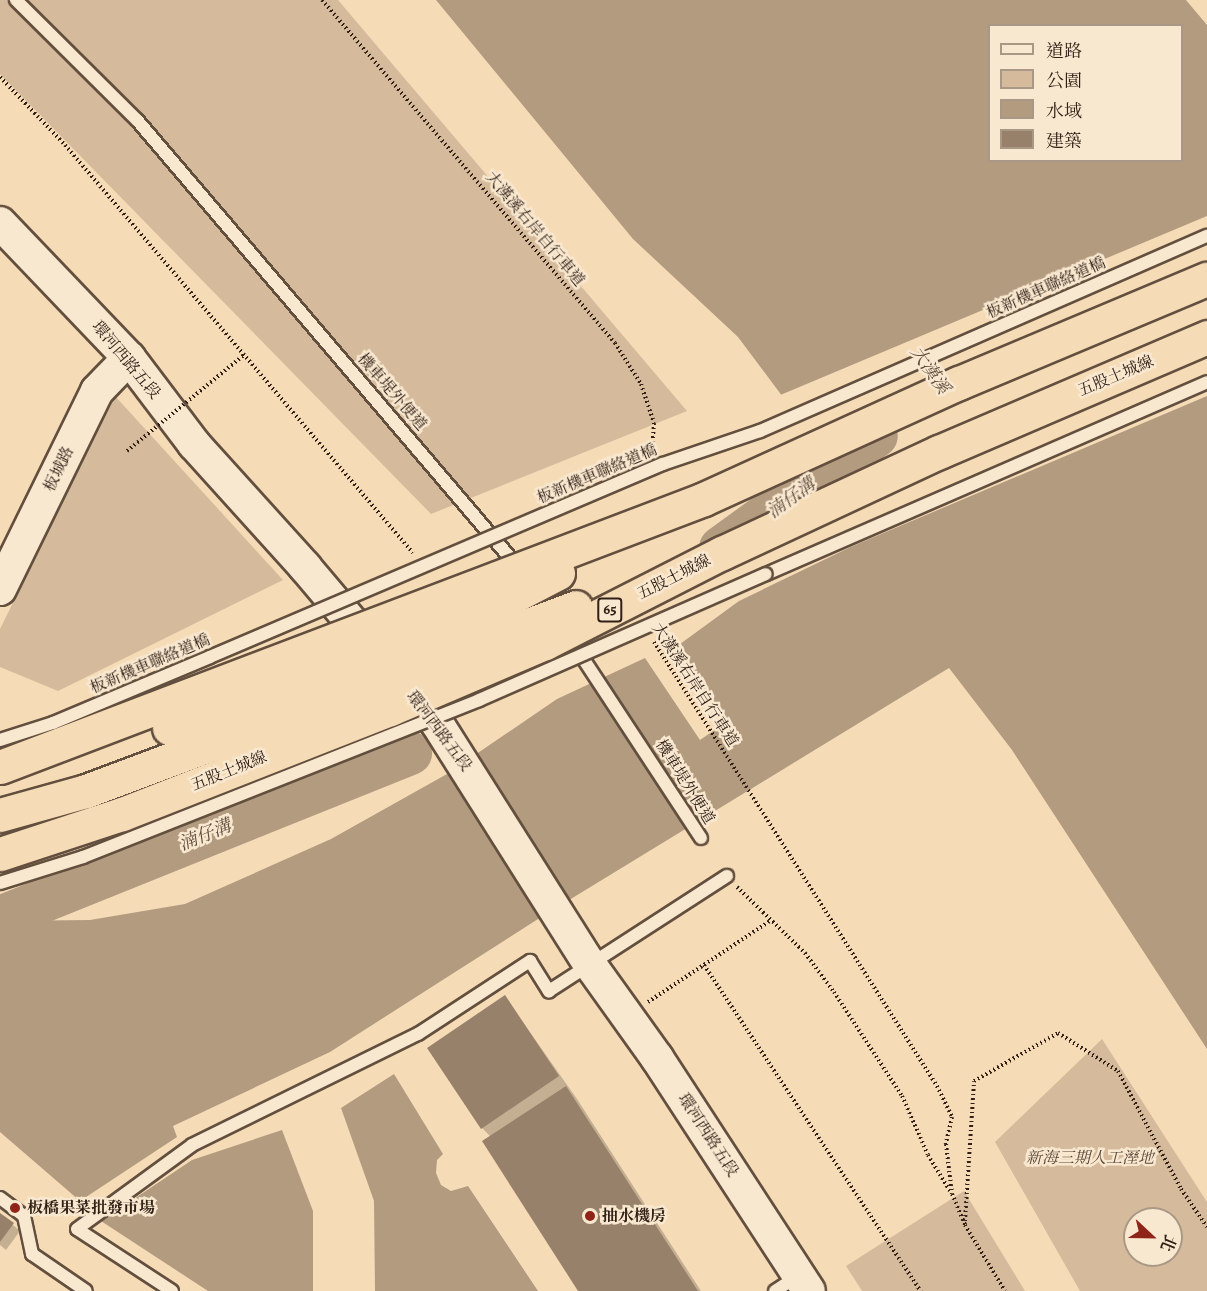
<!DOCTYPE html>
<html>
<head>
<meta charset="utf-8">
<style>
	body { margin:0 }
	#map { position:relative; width:1207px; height:1291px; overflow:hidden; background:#f6dbb7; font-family:Alegreya,"Noto Serif TC",serif }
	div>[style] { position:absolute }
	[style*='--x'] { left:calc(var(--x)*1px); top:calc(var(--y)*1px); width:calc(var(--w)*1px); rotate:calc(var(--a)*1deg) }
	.green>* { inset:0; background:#d5bb9c }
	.water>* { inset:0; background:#b39b80 }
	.pier>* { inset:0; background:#f6dbb7 }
	.shadow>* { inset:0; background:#0003 }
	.river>* { height:44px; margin:-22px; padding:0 22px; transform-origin:22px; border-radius:22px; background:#b39b80 }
	.building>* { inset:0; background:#98816a }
	.path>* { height:4px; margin-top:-2px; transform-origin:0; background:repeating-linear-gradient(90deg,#322016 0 1.5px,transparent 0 4.5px) }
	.roads { filter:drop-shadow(2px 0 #634f3e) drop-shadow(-2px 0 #634f3e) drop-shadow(0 2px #634f3e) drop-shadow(0 -2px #634f3e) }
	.service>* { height:12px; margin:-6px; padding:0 6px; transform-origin:6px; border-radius:6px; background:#f9e8d0 }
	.tertiary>* { height:32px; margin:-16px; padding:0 16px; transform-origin:16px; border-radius:16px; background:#f9e8d0 }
	.path-bridge>* { height:4px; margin-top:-2px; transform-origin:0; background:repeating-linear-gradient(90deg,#322016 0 1.5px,transparent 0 4.5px) }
	.bridges { filter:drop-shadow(2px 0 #634f3e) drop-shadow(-2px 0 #634f3e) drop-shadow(0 2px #634f3e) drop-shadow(0 -2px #634f3e) }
	.service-bridge>* { height:12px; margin:-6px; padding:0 6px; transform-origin:6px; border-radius:6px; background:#f9e8d0 }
	.trunk-bridge>* { height:33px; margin:-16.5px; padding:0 16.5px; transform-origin:16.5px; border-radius:16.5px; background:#f6dbb7 }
	.dots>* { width:16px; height:16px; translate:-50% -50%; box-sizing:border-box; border:3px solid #f9e8d0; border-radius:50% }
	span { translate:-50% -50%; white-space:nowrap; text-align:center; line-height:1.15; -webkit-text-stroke:5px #f9e8d0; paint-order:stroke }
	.shield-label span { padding:2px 4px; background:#f9e8d0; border:2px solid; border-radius:4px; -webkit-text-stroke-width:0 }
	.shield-label { font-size:15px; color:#322016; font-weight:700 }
	.street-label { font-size:16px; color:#322016 }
	.park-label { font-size:16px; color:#5b4738; font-style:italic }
	.poi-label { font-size:16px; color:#322016; font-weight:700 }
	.left { translate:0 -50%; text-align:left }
	.water-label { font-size:18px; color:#5f4b3b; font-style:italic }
	.legend { position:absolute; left:988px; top:24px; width:195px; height:138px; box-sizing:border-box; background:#f9e8d0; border:2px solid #a99886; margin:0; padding:8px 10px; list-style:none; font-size:18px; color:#322016 }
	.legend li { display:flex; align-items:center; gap:12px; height:30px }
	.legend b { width:30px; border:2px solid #a99886 }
	.north { position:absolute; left:1123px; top:1207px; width:60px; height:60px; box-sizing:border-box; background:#f9e8d0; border:2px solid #a99886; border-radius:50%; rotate:112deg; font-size:16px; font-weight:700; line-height:24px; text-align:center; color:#322016 }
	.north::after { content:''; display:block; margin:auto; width:21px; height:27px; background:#8f2418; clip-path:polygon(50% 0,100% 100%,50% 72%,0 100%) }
</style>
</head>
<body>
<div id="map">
	<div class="green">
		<div style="clip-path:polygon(0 0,338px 0,687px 411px,431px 514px,0 74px)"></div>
		<div style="clip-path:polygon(115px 396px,283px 580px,58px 691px,0 667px,0 629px)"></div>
		<div style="clip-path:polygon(evenodd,1102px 1039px,1207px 1202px,1207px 1291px,1080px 1291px,995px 1142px,1102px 1039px,1135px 1219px,1171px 1219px,1171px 1255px,1135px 1255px,1135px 1219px)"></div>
		<div style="clip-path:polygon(964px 1191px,1025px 1291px,862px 1291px,846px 1266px)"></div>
	</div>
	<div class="water">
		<div style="clip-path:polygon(evenodd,436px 0,1186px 0,1207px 25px,1207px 1049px,1012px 750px,949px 668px,538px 919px,330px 1052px,173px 1126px,177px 1137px,80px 1201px,0 1132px,0 921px,90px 920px,185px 904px,331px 839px,447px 774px,557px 699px,645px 658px,700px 740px,722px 725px,676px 647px,739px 601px,863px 541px,803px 424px,738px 337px,633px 239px,436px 0,990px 26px,1182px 26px,1182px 160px,990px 160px,990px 26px)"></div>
		<div style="clip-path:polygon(394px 1074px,443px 1154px,437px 1160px,436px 1173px,441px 1185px,451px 1191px,468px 1186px,538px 1291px,375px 1291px,374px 1201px,341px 1108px)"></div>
		<div style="clip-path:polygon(282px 1130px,313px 1211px,313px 1291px,208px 1291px,101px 1221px,192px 1160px)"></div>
	</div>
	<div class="pier">
		<div style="clip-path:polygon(1207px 216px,1207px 396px,789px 573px,860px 539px,801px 426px,778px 396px)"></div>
	</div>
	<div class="shadow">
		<div style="clip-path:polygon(505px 997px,577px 1099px,701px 1291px,580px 1291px,491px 1137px,482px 1128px)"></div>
		<div style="clip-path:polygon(0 1214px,20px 1231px,6px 1250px,0 1245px)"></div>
	</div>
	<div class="river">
		<div style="--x:721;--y:548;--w:191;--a:-35.9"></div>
		<div style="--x:0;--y:918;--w:442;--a:-21.9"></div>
	</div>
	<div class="building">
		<div style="clip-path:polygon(505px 995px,559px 1076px,481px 1129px,427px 1048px)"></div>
		<div style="clip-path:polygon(566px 1086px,698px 1291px,578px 1291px,482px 1141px)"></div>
		<div style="clip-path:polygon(0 1213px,14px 1223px,0 1242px)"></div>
	</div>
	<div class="path">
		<div style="--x:322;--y:0;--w:451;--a:49.5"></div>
		<div style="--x:615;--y:343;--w:49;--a:57.6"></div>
		<div style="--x:641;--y:384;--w:41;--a:71.6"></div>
		<div style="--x:654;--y:423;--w:26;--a:94"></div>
		<div style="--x:0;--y:77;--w:94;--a:46.3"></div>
		<div style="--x:65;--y:145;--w:536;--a:49.54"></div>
		<div style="--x:654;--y:642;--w:527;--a:57.49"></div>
		<div style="--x:937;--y:1086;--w:34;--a:64"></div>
		<div style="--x:952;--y:1117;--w:28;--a:103"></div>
		<div style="--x:946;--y:1144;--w:50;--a:83.2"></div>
		<div style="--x:952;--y:1194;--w:34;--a:67"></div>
		<div style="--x:965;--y:1225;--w:77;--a:58.8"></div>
		<div style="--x:737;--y:887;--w:95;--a:44.1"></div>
		<div style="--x:805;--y:953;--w:49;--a:53.4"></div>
		<div style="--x:834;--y:992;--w:124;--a:56.8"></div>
		<div style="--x:902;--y:1096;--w:64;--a:66.2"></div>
		<div style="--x:928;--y:1155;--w:42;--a:58.6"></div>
		<div style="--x:704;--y:965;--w:392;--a:56.4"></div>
		<div style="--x:648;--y:1002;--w:146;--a:-33.6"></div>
		<div style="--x:965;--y:1221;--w:140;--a:-86.3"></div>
		<div style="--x:974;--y:1081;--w:97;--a:-29.7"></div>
		<div style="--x:1058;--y:1033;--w:71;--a:32.3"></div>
		<div style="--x:1118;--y:1071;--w:134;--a:61.9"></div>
		<div style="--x:1181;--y:1189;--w:46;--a:55.6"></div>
	</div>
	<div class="roads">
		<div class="service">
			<div style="--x:16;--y:0;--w:170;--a:44.8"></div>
			<div style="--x:137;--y:120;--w:587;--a:49.56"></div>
			<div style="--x:766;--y:574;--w:481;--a:-23.5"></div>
			<div style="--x:567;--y:634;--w:244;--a:56.7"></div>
			<div style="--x:0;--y:1198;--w:30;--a:37"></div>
			<div style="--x:24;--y:1216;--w:39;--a:78"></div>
			<div style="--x:32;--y:1254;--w:65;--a:34.4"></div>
			<div style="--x:172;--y:1291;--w:113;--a:-146.9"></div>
			<div style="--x:77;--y:1229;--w:142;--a:-36.1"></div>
			<div style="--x:192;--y:1145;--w:252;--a:-26.2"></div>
			<div style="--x:418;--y:1034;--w:134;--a:-33.1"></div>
			<div style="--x:530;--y:961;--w:36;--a:58"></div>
			<div style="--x:549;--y:991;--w:212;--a:-32.9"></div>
			<div style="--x:775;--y:1291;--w:27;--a:-33"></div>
		</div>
		<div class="tertiary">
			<div style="--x:0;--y:223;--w:187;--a:46.3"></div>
			<div style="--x:129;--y:358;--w:108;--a:52.9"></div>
			<div style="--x:194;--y:444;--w:166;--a:47.9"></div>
			<div style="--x:305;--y:567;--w:204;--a:49.8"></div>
			<div style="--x:437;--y:723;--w:284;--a:57.7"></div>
			<div style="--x:589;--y:963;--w:117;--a:54.4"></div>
			<div style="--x:657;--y:1058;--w:278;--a:56.9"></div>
			<div style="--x:0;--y:589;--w:220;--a:-63.9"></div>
			<div style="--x:97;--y:391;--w:46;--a:-45.9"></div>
		</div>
	</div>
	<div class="path-bridge">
		<div style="--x:127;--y:451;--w:153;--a:-39.4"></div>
	</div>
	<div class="bridges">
		<div class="service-bridge">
			<div style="--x:0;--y:740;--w:56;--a:-17.8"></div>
			<div style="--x:53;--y:723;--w:170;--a:-22.8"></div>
			<div style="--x:210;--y:657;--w:492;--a:-23.1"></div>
			<div style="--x:663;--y:464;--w:102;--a:-18.8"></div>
			<div style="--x:760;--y:431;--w:488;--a:-23.6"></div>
			<div style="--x:0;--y:883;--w:87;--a:-17.4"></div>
			<div style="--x:83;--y:857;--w:426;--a:-21.6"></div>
			<div style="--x:479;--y:700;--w:313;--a:-23.7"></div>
		</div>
		<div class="trunk-bridge">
			<div style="--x:169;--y:728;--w:330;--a:-20.2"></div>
			<div style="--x:479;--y:614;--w:89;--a:-27.4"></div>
			<div style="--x:0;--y:767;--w:753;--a:-20.84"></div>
			<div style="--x:704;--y:499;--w:280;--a:-24.5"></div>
			<div style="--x:959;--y:383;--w:269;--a:-22.8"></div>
			<div style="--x:0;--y:815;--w:89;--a:-15.6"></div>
			<div style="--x:86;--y:791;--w:523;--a:-20.58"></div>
			<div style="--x:0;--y:854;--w:128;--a:-18.2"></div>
			<div style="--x:122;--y:814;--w:288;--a:-21.4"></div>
			<div style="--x:390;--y:709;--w:168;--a:-23.1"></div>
			<div style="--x:545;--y:643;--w:199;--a:-27"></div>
			<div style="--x:722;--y:553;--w:239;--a:-25"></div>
			<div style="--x:939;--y:452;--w:292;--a:-23.2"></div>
		</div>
	</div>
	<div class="dots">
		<div style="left:15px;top:1208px;background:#8f2418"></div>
		<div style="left:590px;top:1216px;background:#8f2418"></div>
	</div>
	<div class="shield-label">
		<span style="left:610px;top:610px">65</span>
	</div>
	<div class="street-label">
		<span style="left:535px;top:229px;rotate:50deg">大漢溪右岸自行車道</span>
		<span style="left:1046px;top:288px;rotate:-24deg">板新機車聯絡道橋</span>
		<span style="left:126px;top:360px;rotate:50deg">環河西路五段</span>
		<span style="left:1116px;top:376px;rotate:-23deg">五股土城線</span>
		<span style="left:392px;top:392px;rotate:49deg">機車堤外便道</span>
		<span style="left:59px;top:469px;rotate:-64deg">板城路</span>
		<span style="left:597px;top:474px;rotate:-23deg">板新機車聯絡道橋</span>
		<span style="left:674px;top:577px;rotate:-27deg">五股土城線</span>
		<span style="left:150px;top:664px;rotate:-23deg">板新機車聯絡道橋</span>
		<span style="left:695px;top:685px;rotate:57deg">大漢溪右岸自行車道</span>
		<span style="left:439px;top:731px;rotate:53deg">環河西路五段</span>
		<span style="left:229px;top:771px;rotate:-22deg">五股土城線</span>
		<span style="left:685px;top:782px;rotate:58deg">機車堤外便道</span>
		<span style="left:708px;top:1135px;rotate:57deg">環河西路五段</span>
	</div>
	<div class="park-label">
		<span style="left:1090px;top:1158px">新海三期人工溼地</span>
	</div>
	<div class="poi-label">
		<span class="left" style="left:27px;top:1208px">板橋果菜批發市場</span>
		<span class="left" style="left:602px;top:1216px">抽水機房</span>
	</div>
	<div class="water-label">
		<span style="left:930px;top:370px;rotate:55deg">大漢溪</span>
		<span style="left:791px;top:498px;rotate:-36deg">湳仔溝</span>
		<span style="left:205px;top:835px;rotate:-22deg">湳仔溝</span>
	</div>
	<ul class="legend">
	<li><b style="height:8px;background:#f9e8d0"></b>道路</li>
	<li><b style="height:16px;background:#d5bb9c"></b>公園</li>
	<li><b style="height:16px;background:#b39b80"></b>水域</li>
	<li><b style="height:16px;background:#98816a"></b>建築</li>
	</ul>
	<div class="north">北</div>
</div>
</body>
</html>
